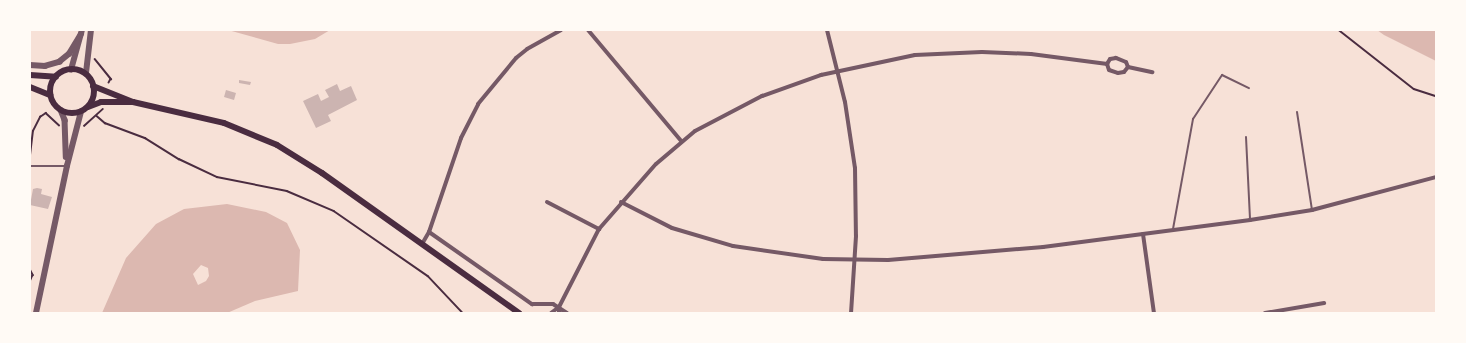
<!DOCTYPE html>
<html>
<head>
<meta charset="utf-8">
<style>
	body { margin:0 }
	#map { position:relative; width:1466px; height:343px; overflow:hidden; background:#f7e1d7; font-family:Quicksand,sans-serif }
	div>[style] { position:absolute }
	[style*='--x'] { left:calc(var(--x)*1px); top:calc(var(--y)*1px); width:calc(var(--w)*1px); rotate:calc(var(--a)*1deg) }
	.water>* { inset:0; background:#dcb8b0 }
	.building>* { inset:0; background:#ccb4b1 }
	.path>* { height:1.5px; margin:-0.75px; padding:0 0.75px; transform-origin:0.75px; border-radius:0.75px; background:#4a2c40 }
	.service>* { height:2px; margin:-1px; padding:0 1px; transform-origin:1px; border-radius:1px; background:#755966 }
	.minor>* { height:4px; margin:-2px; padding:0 2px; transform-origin:2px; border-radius:2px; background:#755966 }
	.tertiary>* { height:5.5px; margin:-2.75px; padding:0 2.75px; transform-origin:2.75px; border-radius:2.75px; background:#755966 }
	.secondary>* { height:6px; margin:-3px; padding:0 3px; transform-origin:3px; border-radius:3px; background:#4a2c40 }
	.secondary>.ring { margin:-3px; padding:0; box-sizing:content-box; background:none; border:6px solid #4a2c40; border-radius:50% }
	span { translate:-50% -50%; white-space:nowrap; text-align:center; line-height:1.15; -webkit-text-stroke:3px #fffaf5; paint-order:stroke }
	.frame { position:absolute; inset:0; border:31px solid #fffaf5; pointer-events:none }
</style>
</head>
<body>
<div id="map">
	<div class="water">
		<div style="clip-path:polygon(228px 30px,330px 30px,315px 39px,290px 44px,278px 44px)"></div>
		<div style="clip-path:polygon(1377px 30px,1436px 30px,1436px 61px,1384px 35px)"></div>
		<div style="clip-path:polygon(evenodd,227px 204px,266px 212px,287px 223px,300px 250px,298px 291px,255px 301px,227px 313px,102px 313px,126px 258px,156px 224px,184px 209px,227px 204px,201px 265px,208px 268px,209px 276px,206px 281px,198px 285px,193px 274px,201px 265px)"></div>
	</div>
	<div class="building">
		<div style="clip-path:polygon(239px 80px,251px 82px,250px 85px,239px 83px)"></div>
		<div style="clip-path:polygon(337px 84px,340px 91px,351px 86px,357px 100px,328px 115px,331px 121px,316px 128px,303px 101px,318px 94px,321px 101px,329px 97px,325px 90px)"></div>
		<div style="clip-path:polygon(226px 90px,236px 93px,234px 100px,224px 97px)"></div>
		<div style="clip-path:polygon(37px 188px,42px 189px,41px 194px,52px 197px,48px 209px,30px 205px,33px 189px)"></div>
	</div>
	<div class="path">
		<div style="--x:1339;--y:30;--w:95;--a:38.2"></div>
		<div style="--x:1414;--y:89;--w:23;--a:18"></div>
		<div style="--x:95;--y:59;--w:26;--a:51"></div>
		<div style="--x:111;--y:79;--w:4;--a:117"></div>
		<div style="--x:97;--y:116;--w:11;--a:41"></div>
		<div style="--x:105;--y:123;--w:43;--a:20.6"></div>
		<div style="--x:145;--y:138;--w:40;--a:32"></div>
		<div style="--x:179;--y:159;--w:42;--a:25.3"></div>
		<div style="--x:217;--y:177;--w:71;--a:11.3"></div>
		<div style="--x:287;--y:191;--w:51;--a:23.1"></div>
		<div style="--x:334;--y:211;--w:114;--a:34.7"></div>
		<div style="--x:428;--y:276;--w:51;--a:46.6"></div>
		<div style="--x:84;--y:126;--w:25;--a:-42"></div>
		<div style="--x:30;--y:155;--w:24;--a:-83"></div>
		<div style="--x:33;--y:131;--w:16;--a:-63"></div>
		<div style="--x:40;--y:117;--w:7;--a:-34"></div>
		<div style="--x:46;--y:113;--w:18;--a:43"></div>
		<div style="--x:30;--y:269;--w:7;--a:63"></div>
		<div style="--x:33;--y:275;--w:8;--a:113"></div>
	</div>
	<div class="service">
		<div style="--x:1297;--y:112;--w:99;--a:81.3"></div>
		<div style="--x:1246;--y:137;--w:82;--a:87.2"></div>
		<div style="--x:30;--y:166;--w:37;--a:0"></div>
		<div style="--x:1173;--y:229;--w:112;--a:-79.7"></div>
		<div style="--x:1193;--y:119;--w:53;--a:-56.6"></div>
		<div style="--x:1222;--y:75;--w:30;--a:26"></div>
	</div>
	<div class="minor">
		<div style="--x:588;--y:30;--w:145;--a:50"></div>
		<div style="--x:827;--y:30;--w:74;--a:76"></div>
		<div style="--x:845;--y:102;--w:67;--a:81.4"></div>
		<div style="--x:855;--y:168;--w:68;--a:89.2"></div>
		<div style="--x:856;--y:236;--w:77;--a:93.7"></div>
		<div style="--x:1128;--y:67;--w:5;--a:-112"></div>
		<div style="--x:1126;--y:62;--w:11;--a:-158"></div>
		<div style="--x:1116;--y:58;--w:6;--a:171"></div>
		<div style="--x:1110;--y:59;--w:6;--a:121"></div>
		<div style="--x:1107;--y:64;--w:6;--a:72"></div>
		<div style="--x:1109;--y:70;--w:9;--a:18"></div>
		<div style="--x:1118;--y:73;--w:6;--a:-9"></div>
		<div style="--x:1124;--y:72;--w:6;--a:-51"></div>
		<div style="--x:1128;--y:67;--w:25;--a:12"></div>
		<div style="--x:547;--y:202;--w:59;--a:27.4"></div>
		<div style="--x:621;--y:202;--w:57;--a:27"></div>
		<div style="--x:672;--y:228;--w:64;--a:16.4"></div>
		<div style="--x:733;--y:246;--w:91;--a:8.2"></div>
		<div style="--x:823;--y:259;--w:65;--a:0.9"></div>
		<div style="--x:888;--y:260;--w:156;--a:-4.8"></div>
		<div style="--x:1043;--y:247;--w:209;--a:-7.4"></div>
		<div style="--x:1250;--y:220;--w:63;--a:-9.2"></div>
		<div style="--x:1312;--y:210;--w:128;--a:-14.9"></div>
		<div style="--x:429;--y:232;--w:126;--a:35"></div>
		<div style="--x:532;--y:304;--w:21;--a:0"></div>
		<div style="--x:553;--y:304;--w:17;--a:33"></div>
		<div style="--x:1143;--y:234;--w:80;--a:82.1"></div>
		<div style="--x:422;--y:244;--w:14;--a:-60"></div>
		<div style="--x:429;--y:232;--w:99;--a:-71.2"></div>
		<div style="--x:461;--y:138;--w:38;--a:-63"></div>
		<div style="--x:478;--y:104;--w:60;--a:-50.4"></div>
		<div style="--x:516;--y:58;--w:14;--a:-39"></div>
		<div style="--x:527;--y:49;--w:39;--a:-29"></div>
		<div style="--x:551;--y:313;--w:10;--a:-37"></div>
		<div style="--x:559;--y:313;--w:6;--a:-90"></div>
		<div style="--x:559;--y:307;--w:88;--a:-62.9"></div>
		<div style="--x:599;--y:229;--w:86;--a:-48.8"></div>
		<div style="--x:656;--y:164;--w:51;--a:-40.2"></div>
		<div style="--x:695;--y:131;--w:76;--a:-27.6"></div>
		<div style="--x:762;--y:96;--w:63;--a:-19.6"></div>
		<div style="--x:821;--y:75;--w:96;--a:-12"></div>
		<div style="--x:915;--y:55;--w:67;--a:-2.6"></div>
		<div style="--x:982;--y:52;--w:49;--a:2.3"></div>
		<div style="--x:1031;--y:54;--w:77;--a:7.5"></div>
		<div style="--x:1265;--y:313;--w:60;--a:-9.6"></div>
	</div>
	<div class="tertiary">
		<div style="--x:30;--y:65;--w:15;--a:4"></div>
		<div style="--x:45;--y:66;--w:15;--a:-16"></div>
		<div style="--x:59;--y:62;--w:13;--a:-39"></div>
		<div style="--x:69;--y:54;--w:23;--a:-59"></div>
		<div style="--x:71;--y:70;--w:41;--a:-74.6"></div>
		<div style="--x:86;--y:73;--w:43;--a:-83.4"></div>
		<div style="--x:61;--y:110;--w:11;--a:68"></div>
		<div style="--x:65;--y:120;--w:37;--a:88"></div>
		<div style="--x:36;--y:313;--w:150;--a:-78.1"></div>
		<div style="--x:67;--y:166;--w:56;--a:-75.5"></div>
	</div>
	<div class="secondary">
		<div class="ring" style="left:50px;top:69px;width:38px;height:38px"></div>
		<div style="--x:30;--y:75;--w:26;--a:4"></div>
		<div style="--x:93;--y:86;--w:43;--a:21.8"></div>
		<div style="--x:133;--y:102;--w:93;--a:13"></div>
		<div style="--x:224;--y:123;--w:57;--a:22.5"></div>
		<div style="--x:277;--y:145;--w:53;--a:31.9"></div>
		<div style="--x:322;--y:173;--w:242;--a:35.4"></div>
		<div style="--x:30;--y:87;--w:22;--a:22"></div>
		<div style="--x:88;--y:107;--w:14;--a:-21"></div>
		<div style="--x:101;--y:102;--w:32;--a:0"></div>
	</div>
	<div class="frame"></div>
</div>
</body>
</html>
